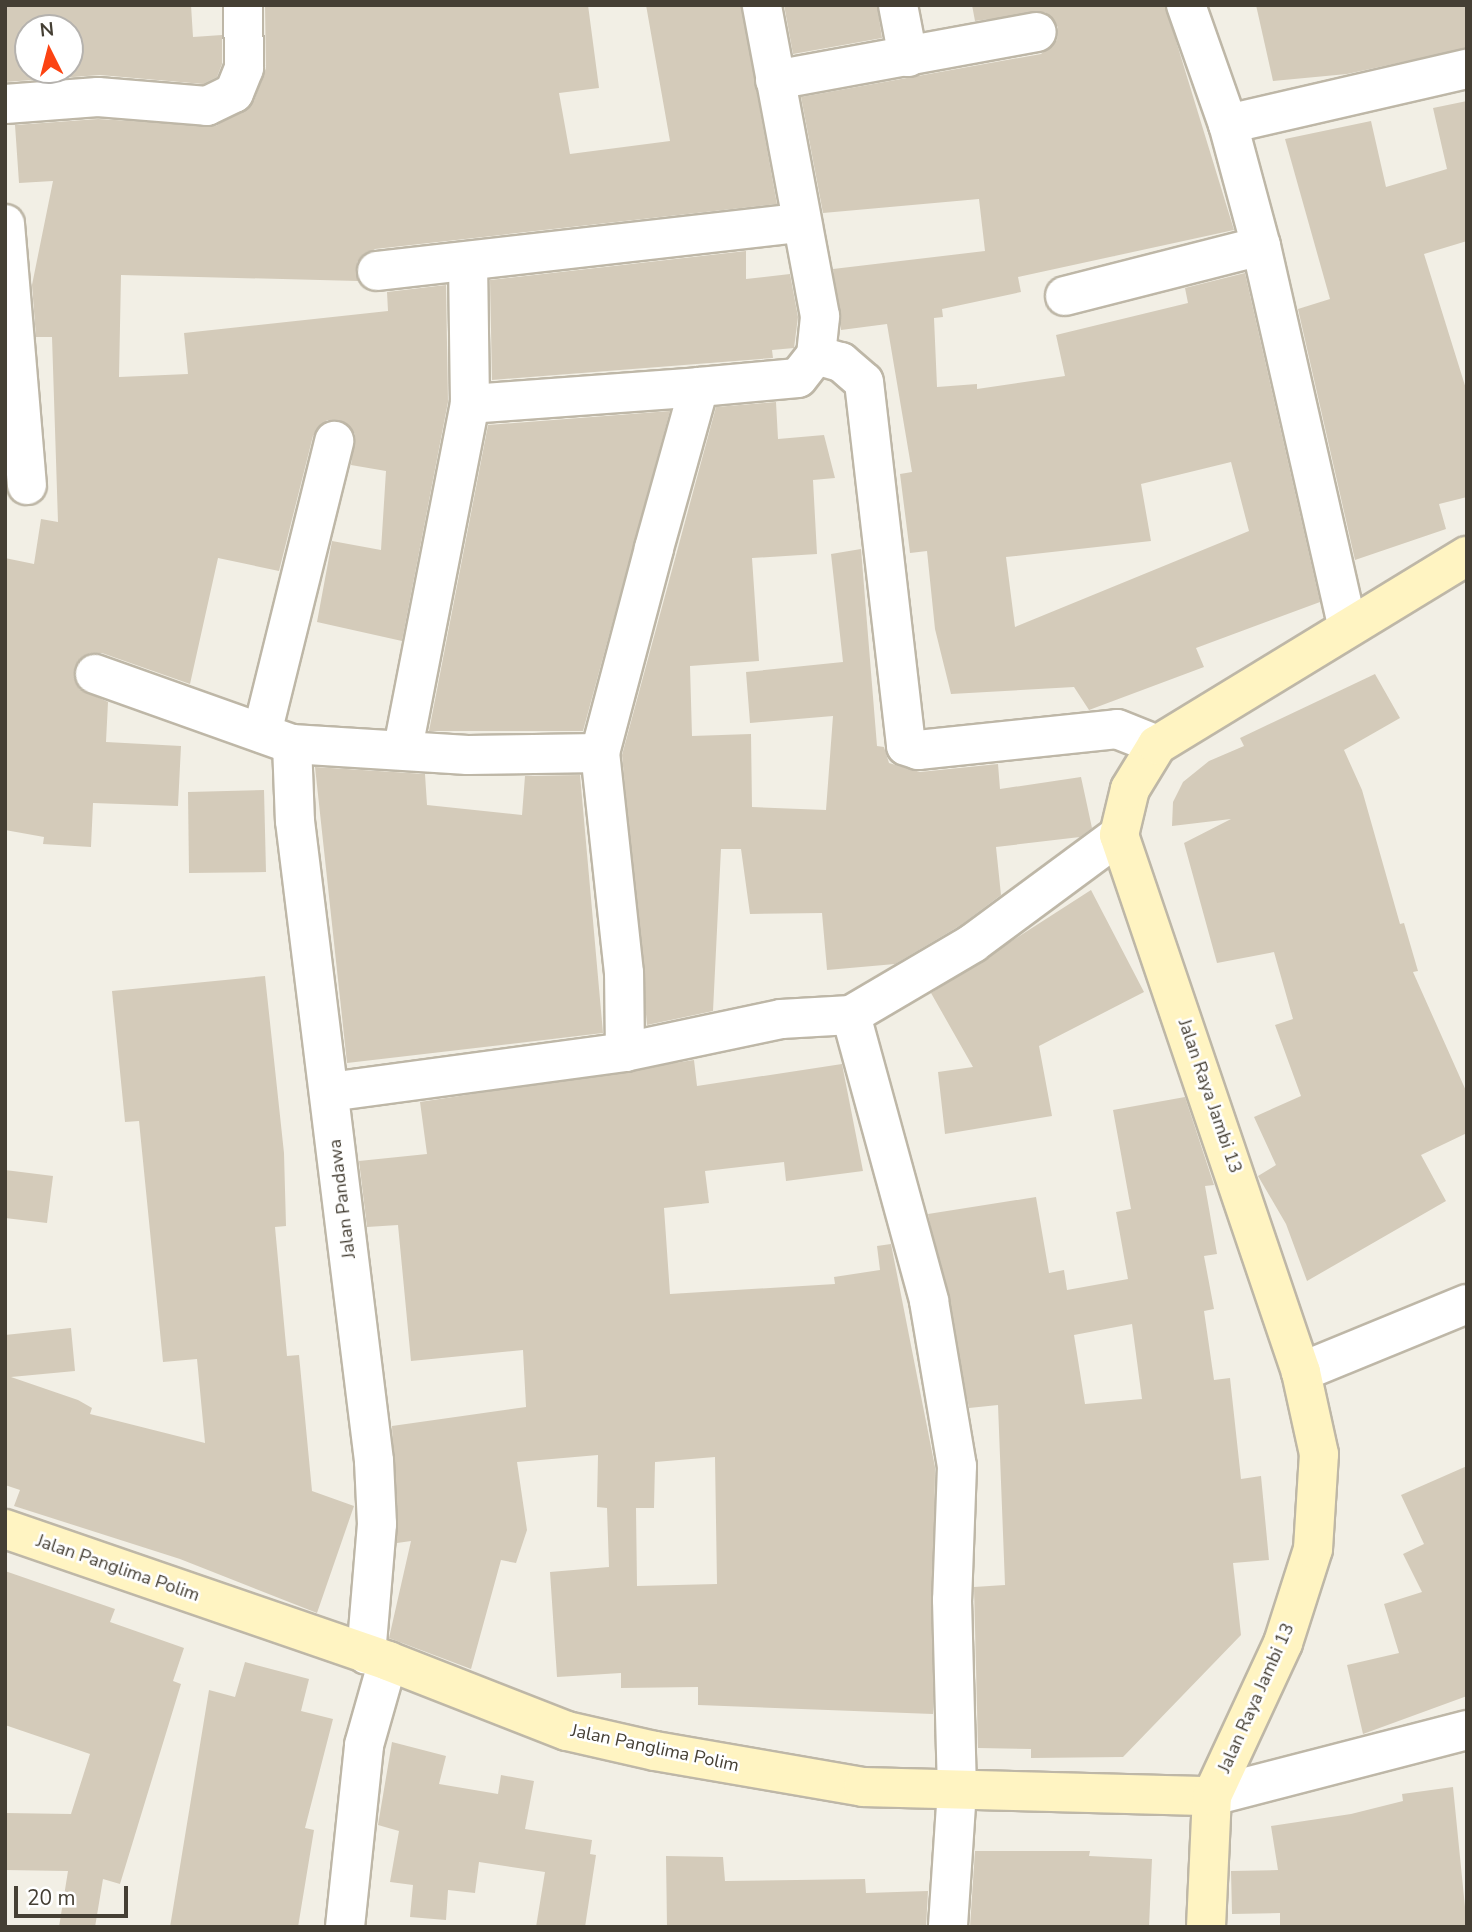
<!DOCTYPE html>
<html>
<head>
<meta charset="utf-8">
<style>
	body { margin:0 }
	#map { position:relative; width:1472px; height:1932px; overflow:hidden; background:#f2efe5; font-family:"Nunito Sans",sans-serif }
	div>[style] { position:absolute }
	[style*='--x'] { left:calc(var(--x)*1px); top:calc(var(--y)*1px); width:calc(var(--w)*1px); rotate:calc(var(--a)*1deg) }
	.building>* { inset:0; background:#d4cbba }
	.roads { filter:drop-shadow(2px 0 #beb7a7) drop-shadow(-2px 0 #beb7a7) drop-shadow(0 2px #beb7a7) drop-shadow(0 -2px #beb7a7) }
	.street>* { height:38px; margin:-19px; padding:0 19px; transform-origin:19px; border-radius:19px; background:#fff }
	.secondary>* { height:38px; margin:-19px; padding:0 19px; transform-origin:19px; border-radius:19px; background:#fff4c2 }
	span { translate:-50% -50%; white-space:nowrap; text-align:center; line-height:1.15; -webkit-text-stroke:5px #fff; paint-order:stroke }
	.street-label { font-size:18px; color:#453f34 }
	.frame { position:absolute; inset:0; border:7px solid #453f34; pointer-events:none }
	.north { position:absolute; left:14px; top:14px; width:70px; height:70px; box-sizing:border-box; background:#fff; border:2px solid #b5b2ae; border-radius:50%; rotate:354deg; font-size:19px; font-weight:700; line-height:28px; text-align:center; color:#453f34 }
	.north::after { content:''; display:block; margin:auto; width:24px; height:32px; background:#fc4312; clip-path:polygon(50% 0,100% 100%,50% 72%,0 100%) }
	.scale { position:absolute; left:14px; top:1886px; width:114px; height:32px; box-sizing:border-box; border:4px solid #453f34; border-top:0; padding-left:9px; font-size:21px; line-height:24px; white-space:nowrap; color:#453f34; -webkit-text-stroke:5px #fff; paint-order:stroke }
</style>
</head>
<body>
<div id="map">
	<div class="building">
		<div style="clip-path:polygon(evenodd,5px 5px,191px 5px,193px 37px,222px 35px,222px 64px,217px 77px,203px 84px,100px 75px,5px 82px,5px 5px,28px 28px,70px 28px,70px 70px,28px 70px,28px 28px)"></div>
		<div style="clip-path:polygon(265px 5px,588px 5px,599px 88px,559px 93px,570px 154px,670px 141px,646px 5px,741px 5px,777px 204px,375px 249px,357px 262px,358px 281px,121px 275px,119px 377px,188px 374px,184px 333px,388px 311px,387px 292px,446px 285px,448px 402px,402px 641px,317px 622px,332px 541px,381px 550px,386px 471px,351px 465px,355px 434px,340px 420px,327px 420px,313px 436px,279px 571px,218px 558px,190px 684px,102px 653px,90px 653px,75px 666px,79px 689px,108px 702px,106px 742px,181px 746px,178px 806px,93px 803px,91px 847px,43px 844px,44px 837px,5px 830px,5px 558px,34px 564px,41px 519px,58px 522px,52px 337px,36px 337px,32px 285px,53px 181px,19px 183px,15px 125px,98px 119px,216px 126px,254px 101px,266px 68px)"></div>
		<div style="clip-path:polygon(784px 5px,877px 5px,882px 38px,793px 54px)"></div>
		<div style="clip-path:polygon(evenodd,972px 5px,1165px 5px,1234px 230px,1018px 277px,1021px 292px,942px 309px,943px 317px,934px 318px,937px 387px,977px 384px,977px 389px,1065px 376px,1056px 335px,1188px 303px,1185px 288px,1245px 273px,1320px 602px,1196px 648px,1204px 667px,1089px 710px,1074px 687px,951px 694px,935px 629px,927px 551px,910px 553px,900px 474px,912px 472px,887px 324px,841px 330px,833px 269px,985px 251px,979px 199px,823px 213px,801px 97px,1041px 54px,1057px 40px,1058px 27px,1045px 12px,975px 21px,972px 5px,1231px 462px,1249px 531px,1015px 627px,1006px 557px,1151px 541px,1141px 484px,1231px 462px)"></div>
		<div style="clip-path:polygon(1256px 5px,1467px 5px,1467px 48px,1347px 74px,1273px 81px)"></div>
		<div style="clip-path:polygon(1467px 101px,1467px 241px,1424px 254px,1467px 392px,1467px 497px,1439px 504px,1446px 529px,1355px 560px,1298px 309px,1330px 299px,1285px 139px,1371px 121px,1386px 187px,1447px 169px,1433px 108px)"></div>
		<div style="clip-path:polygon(746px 251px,746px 279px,790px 274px,798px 317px,794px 348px,772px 350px,773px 358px,492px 380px,490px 280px)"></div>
		<div style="clip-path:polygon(776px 402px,778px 439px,824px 435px,835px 478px,813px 480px,817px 554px,752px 558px,759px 661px,690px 666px,692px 736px,751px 734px,752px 807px,826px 810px,833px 716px,750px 723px,746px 672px,843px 662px,831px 554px,861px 549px,877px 746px,884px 747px,889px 763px,920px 772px,998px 764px,1000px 789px,1081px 777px,1092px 828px,1080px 837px,996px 847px,1001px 895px,961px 925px,895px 964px,827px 970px,822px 913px,750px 914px,741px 849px,721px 849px,713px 1011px,647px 1025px,622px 755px,716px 407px)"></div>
		<div style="clip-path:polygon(670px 411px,583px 731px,429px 731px,488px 425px)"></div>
		<div style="clip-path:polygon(1375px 674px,1400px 718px,1344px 750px,1362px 790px,1400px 924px,1404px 923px,1418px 971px,1413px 972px,1467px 1093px,1467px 1133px,1421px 1155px,1446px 1201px,1307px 1281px,1286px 1224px,1258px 1176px,1276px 1165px,1254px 1117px,1301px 1096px,1275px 1025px,1293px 1019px,1274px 952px,1217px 963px,1184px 843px,1231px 819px,1172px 826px,1173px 802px,1183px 782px,1209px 761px,1244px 746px,1240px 738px)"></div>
		<div style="clip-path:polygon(315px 767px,425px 774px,427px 805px,522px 815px,525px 776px,580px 775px,603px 1033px,347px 1063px)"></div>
		<div style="clip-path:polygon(264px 790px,266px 872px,189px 873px,188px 792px)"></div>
		<div style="clip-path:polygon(1091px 890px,1144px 992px,1039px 1046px,1052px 1116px,945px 1134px,938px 1072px,973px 1067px,931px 993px)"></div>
		<div style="clip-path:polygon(265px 976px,284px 1153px,286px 1226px,275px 1227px,287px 1356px,299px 1355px,312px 1491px,354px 1506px,317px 1613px,180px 1559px,14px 1506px,20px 1490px,5px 1485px,5px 1335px,71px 1328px,75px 1371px,11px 1377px,78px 1400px,92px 1408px,90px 1414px,205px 1443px,197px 1359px,163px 1362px,139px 1121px,125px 1122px,112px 991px)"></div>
		<div style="clip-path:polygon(evenodd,694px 1060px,697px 1086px,842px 1064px,863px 1171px,786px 1181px,784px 1162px,705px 1171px,709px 1203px,664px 1208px,670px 1294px,835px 1284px,834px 1277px,880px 1270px,877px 1246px,891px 1244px,935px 1467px,933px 1714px,698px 1705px,698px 1687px,621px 1688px,621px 1673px,557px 1677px,550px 1572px,609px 1567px,607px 1508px,597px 1507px,598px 1455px,517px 1462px,527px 1530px,516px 1563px,501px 1560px,471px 1669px,389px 1638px,411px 1541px,397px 1543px,392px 1426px,526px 1407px,523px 1350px,411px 1361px,398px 1225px,367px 1227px,359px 1161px,427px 1154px,420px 1102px,694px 1060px,715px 1457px,717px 1584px,637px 1586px,636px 1508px,654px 1508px,655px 1462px,715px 1457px)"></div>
		<div style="clip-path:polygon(evenodd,1185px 1097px,1214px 1185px,1205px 1186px,1217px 1254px,1204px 1256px,1214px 1309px,1204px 1311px,1214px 1380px,1230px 1378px,1241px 1479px,1261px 1476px,1269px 1560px,1233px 1563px,1241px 1635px,1123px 1757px,1031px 1758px,1031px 1749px,978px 1748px,974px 1587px,1005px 1585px,998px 1405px,969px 1408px,928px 1214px,1036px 1197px,1049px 1273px,1064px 1270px,1067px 1290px,1128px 1279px,1116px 1212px,1131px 1209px,1113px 1110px,1185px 1097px,1132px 1324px,1142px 1399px,1085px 1404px,1074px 1335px,1132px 1324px)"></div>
		<div style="clip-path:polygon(5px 1170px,53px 1176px,47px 1223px,5px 1218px)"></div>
		<div style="clip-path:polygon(1467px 1466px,1467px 1696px,1363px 1734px,1347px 1665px,1399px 1653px,1384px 1604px,1422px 1592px,1403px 1554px,1424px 1544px,1401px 1495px)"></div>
		<div style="clip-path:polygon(5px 1571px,115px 1609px,110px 1622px,184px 1648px,173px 1681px,181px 1684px,120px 1884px,103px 1879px,95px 1927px,59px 1927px,68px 1871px,5px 1870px,5px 1813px,71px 1814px,90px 1754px,5px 1725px)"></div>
		<div style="clip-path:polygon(245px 1662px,309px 1679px,301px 1711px,333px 1719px,305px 1828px,314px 1830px,298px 1927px,170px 1927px,209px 1690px,235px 1697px)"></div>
		<div style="clip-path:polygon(392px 1742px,446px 1756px,439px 1784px,498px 1794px,501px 1775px,534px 1781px,525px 1829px,592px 1840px,590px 1854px,596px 1855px,585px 1927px,536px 1927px,545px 1872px,479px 1862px,475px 1893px,448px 1890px,446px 1920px,410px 1917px,413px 1885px,390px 1882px,399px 1831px,378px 1825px)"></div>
		<div style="clip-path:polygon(1453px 1787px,1467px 1927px,1280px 1927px,1280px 1913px,1232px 1914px,1231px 1871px,1278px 1870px,1271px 1826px,1351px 1814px,1403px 1801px,1402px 1794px)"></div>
		<div style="clip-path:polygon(975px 1851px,1090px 1851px,1089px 1856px,1152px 1859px,1149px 1927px,970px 1927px)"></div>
		<div style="clip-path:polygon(666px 1856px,723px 1857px,725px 1881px,865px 1879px,866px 1893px,928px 1891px,926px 1927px,667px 1927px)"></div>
	</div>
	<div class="roads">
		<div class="street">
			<div style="--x:898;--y:5;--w:53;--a:79.1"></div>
			<div style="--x:1186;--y:5;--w:126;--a:70.6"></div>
			<div style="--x:1228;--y:124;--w:126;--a:74.9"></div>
			<div style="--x:1261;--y:246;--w:388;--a:77.2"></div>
			<div style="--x:775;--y:80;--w:266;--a:-10.4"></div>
			<div style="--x:5;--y:104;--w:93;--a:-4.3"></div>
			<div style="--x:98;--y:97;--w:109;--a:4.7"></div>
			<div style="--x:207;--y:106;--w:30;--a:-26"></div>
			<div style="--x:234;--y:93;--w:27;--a:-68"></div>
			<div style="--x:244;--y:68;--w:63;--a:-90.9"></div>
			<div style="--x:1228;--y:124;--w:245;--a:-13"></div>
			<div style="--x:5;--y:224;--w:262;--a:85.2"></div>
			<div style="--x:377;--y:271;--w:426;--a:-6.5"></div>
			<div style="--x:1065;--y:296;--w:202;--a:-14.3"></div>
			<div style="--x:816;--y:355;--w:26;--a:16"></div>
			<div style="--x:841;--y:362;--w:30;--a:41"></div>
			<div style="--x:864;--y:382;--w:366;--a:83.4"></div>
			<div style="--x:906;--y:746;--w:13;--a:18"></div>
			<div style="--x:918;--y:750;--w:200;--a:-6"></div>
			<div style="--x:1117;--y:729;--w:43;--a:21.8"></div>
			<div style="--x:470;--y:404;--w:230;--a:-4.2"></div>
			<div style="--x:95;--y:674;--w:209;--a:19.6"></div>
			<div style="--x:292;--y:744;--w:176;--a:3.6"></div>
			<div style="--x:468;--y:755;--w:132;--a:-0.9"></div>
			<div style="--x:262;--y:733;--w:301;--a:-76.1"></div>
			<div style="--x:292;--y:744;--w:77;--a:87.8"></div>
			<div style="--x:295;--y:821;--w:645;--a:82.96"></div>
			<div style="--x:374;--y:1461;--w:63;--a:87.3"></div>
			<div style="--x:377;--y:1524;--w:131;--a:94.8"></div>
			<div style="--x:403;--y:748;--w:350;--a:-79"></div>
			<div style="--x:470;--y:404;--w:141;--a:-90.8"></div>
			<div style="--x:851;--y:1015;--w:142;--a:-30.5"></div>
			<div style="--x:973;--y:943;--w:182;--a:-36.5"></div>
			<div style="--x:625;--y:1052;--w:79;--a:-90.7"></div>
			<div style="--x:624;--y:973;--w:221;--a:-96.2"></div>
			<div style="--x:600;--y:753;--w:212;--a:-75.2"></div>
			<div style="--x:654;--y:548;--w:167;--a:-74.4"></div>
			<div style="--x:699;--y:387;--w:99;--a:-5.2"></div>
			<div style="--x:798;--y:378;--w:29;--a:-52"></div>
			<div style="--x:816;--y:355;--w:39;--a:-84"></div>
			<div style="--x:820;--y:316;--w:316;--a:-100.6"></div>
			<div style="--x:330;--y:1092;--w:298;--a:-7.7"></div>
			<div style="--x:625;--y:1052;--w:159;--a:-11.9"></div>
			<div style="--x:781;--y:1019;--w:70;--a:-3.3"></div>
			<div style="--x:851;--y:1015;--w:296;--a:74.7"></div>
			<div style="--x:929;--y:1301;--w:167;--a:80.4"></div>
			<div style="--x:957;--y:1466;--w:134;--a:92.1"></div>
			<div style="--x:952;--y:1600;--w:190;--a:88.5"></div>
			<div style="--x:957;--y:1790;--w:137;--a:93.8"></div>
			<div style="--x:1301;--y:1372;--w:179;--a:-22.3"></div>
			<div style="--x:1212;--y:1796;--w:263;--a:-14.5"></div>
			<div style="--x:345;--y:1927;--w:183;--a:-84"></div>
			<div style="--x:364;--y:1745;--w:87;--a:-74.1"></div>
		</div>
		<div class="secondary">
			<div style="--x:5;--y:1529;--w:405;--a:19"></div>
			<div style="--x:388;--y:1661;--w:192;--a:21.4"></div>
			<div style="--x:567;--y:1731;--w:90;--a:12.8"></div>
			<div style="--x:655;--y:1751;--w:211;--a:9.8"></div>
			<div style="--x:863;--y:1787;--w:349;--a:1.5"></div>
			<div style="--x:1206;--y:1927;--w:131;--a:-87.4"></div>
			<div style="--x:1212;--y:1796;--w:169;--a:-65.1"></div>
			<div style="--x:1283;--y:1643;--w:99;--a:-72.3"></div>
			<div style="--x:1313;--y:1549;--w:95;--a:-86.4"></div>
			<div style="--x:1319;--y:1454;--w:84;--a:-102.4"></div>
			<div style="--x:1301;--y:1372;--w:567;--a:-108.72"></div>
			<div style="--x:1119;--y:835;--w:47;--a:-76.6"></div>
			<div style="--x:1130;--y:789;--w:52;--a:-58.5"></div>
			<div style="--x:1157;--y:745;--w:363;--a:-31.4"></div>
		</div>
	</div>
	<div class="street-label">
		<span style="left:1210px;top:1096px;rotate:71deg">Jalan Raya Jambi 13</span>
		<span style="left:342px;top:1199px;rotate:-97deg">Jalan Pandawa</span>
		<span style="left:118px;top:1568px;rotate:19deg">Jalan Panglima Polim</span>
		<span style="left:1256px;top:1698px;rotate:-66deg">Jalan Raya Jambi 13</span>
		<span style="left:655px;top:1748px;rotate:12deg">Jalan Panglima Polim</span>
	</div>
	<div class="frame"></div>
	<div class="north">N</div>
	<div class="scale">20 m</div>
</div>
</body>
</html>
